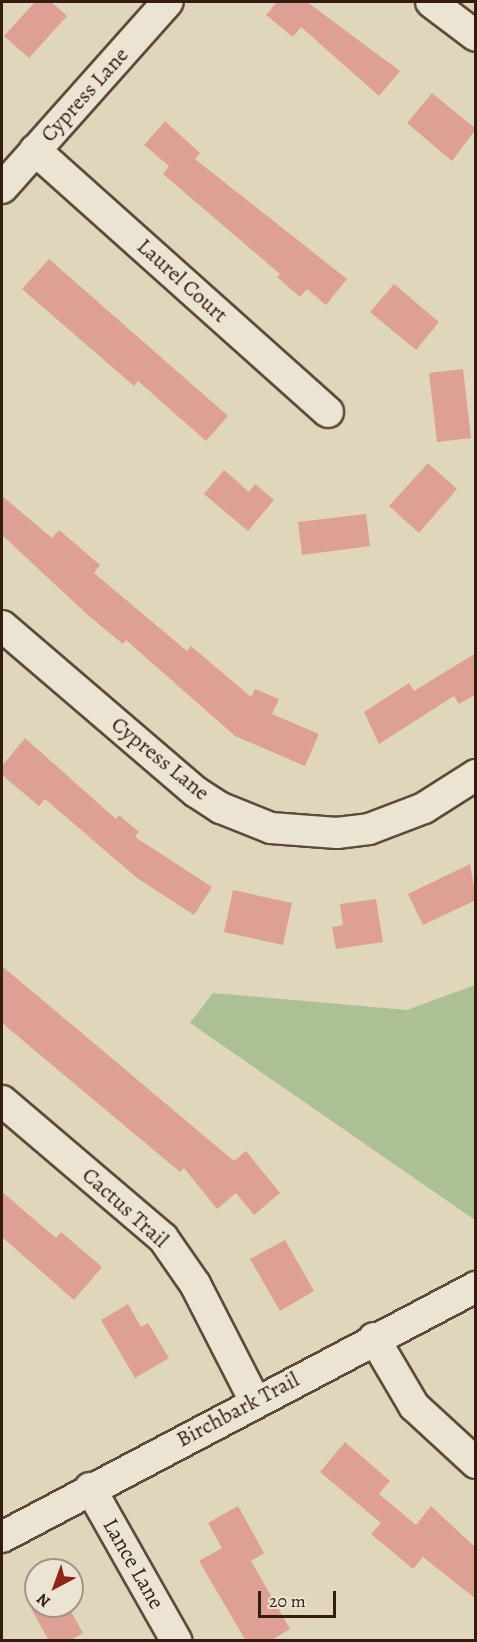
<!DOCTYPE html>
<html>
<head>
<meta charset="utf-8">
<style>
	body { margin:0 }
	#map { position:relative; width:477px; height:1642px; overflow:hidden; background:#e0d6bb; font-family:Alegreya,serif }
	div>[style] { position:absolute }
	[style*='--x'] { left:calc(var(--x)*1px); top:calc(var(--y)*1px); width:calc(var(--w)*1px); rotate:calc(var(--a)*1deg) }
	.green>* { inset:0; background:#adbf94 }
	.building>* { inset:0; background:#dea095 }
	.roads { filter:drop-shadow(2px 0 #5f4a3a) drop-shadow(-2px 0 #5f4a3a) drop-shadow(0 2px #5f4a3a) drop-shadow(0 -2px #5f4a3a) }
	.minor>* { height:30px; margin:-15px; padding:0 15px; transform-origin:15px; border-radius:15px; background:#ebe4d3 }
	span { translate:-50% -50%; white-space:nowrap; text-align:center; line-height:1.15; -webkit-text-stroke:4.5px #ebe4d3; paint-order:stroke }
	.street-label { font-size:22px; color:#341c0f }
	.frame { position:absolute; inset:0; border:3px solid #341c0f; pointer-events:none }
	.north { position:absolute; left:24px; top:1558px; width:60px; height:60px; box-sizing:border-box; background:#ebe4d3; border:2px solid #a29485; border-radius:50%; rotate:221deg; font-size:16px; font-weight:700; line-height:24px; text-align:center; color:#341c0f }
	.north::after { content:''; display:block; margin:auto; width:21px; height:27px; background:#8f2418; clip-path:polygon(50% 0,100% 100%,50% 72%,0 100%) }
	.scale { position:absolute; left:258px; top:1591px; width:78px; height:27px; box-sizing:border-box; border:3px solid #341c0f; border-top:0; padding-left:8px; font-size:18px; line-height:21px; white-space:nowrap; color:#341c0f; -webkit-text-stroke:4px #ebe4d3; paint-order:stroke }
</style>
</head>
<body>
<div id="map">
	<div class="green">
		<div style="clip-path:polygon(475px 985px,475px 1220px,190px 1023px,213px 993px,407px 1010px)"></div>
	</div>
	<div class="building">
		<div style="clip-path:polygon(35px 2px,51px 2px,67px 16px,29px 58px,4px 36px)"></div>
		<div style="clip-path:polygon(277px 2px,307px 2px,400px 71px,379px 96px,301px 27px,293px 37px,266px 15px)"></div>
		<div style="clip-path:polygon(432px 93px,476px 129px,452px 161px,407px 123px)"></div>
		<div style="clip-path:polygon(165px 121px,200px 153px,195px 159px,347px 279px,326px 305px,307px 289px,300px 297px,277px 277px,280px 274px,163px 174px,169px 166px,144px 145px)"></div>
		<div style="clip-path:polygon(49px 259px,228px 416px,206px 441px,138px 381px,134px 386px,22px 289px)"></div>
		<div style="clip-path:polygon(394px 284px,439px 322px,416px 350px,370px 312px)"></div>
		<div style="clip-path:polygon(463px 369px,471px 438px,437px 442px,429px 373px)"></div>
		<div style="clip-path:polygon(428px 463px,457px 489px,419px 533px,389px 506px)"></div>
		<div style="clip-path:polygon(224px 470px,249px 492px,255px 484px,274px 500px,248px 531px,204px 494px)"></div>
		<div style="clip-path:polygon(2px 496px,52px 538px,59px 530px,100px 565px,94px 573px,187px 651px,191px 646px,251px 697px,255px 689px,279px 699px,272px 714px,319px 734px,305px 766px,235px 736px,126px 640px,123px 644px,89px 616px,2px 535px)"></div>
		<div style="clip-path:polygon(366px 514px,370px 546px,302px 555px,298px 522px)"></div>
		<div style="clip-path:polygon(476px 653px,476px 694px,459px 704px,454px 696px,379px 744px,364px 712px,409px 683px,414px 691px)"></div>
		<div style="clip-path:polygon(25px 738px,116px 819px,119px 815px,139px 832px,135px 837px,212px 887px,194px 915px,137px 878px,45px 799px,39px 806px,2px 775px,2px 766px)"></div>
		<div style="clip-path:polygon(470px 864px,476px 900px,423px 925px,408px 894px)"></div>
		<div style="clip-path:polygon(233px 890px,292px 903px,283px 945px,224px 932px)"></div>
		<div style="clip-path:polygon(376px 899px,383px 942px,336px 949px,332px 927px,343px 925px,340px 904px)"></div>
		<div style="clip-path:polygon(2px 966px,234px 1161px,246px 1151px,280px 1193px,254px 1215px,236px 1193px,217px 1209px,184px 1168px,180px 1172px,2px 1023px)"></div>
		<div style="clip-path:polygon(2px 1192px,56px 1238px,61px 1232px,102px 1267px,74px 1300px,2px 1237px)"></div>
		<div style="clip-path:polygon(285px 1240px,314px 1291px,280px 1311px,250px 1259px)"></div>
		<div style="clip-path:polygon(128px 1304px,141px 1327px,148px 1323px,169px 1358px,135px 1378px,101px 1320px)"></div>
		<div style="clip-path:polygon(345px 1442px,390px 1481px,379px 1494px,416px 1525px,431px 1506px,476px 1548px,476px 1599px,423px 1557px,413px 1569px,371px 1534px,381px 1523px,320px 1472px)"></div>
		<div style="clip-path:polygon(238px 1506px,264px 1553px,251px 1561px,290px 1629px,270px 1641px,246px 1641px,199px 1561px,222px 1548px,208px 1523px)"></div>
		<div style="clip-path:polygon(72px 1589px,80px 1602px,69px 1608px,83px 1633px,69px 1641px,49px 1641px,28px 1603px,36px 1599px,36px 1606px,72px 1606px)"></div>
	</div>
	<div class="roads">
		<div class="minor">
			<div style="--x:431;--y:2;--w:56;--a:37.1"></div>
			<div style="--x:35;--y:150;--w:393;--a:41.8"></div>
			<div style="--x:2;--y:188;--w:249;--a:-48.3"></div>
			<div style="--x:2;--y:626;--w:255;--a:40.6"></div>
			<div style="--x:196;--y:792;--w:30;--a:33"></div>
			<div style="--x:221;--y:808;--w:54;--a:21.8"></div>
			<div style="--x:271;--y:828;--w:66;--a:4.3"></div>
			<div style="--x:337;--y:833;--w:32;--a:-7"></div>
			<div style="--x:369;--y:829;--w:59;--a:-20.9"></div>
			<div style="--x:424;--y:808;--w:62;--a:-32.4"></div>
			<div style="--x:2;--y:1101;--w:211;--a:40.4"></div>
			<div style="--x:163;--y:1238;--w:56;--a:55.2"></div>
			<div style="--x:195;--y:1284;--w:131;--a:62.9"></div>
			<div style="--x:374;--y:1338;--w:79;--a:59.5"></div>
			<div style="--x:414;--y:1406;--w:84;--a:42.6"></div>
			<div style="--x:90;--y:1488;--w:175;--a:60.5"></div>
			<div style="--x:2;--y:1537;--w:536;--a:-27.81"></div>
		</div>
	</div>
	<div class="street-label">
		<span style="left:85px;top:95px;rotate:-48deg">Cypress Lane</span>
		<span style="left:182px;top:281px;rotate:42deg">Laurel Court</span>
		<span style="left:160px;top:759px;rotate:39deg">Cypress Lane</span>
		<span style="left:125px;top:1208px;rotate:42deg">Cactus Trail</span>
		<span style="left:238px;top:1410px;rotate:-28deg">Birchbark Trail</span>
		<span style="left:133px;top:1564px;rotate:60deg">Lance Lane</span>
	</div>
	<div class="frame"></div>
	<div class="north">N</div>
	<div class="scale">20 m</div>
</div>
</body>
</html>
